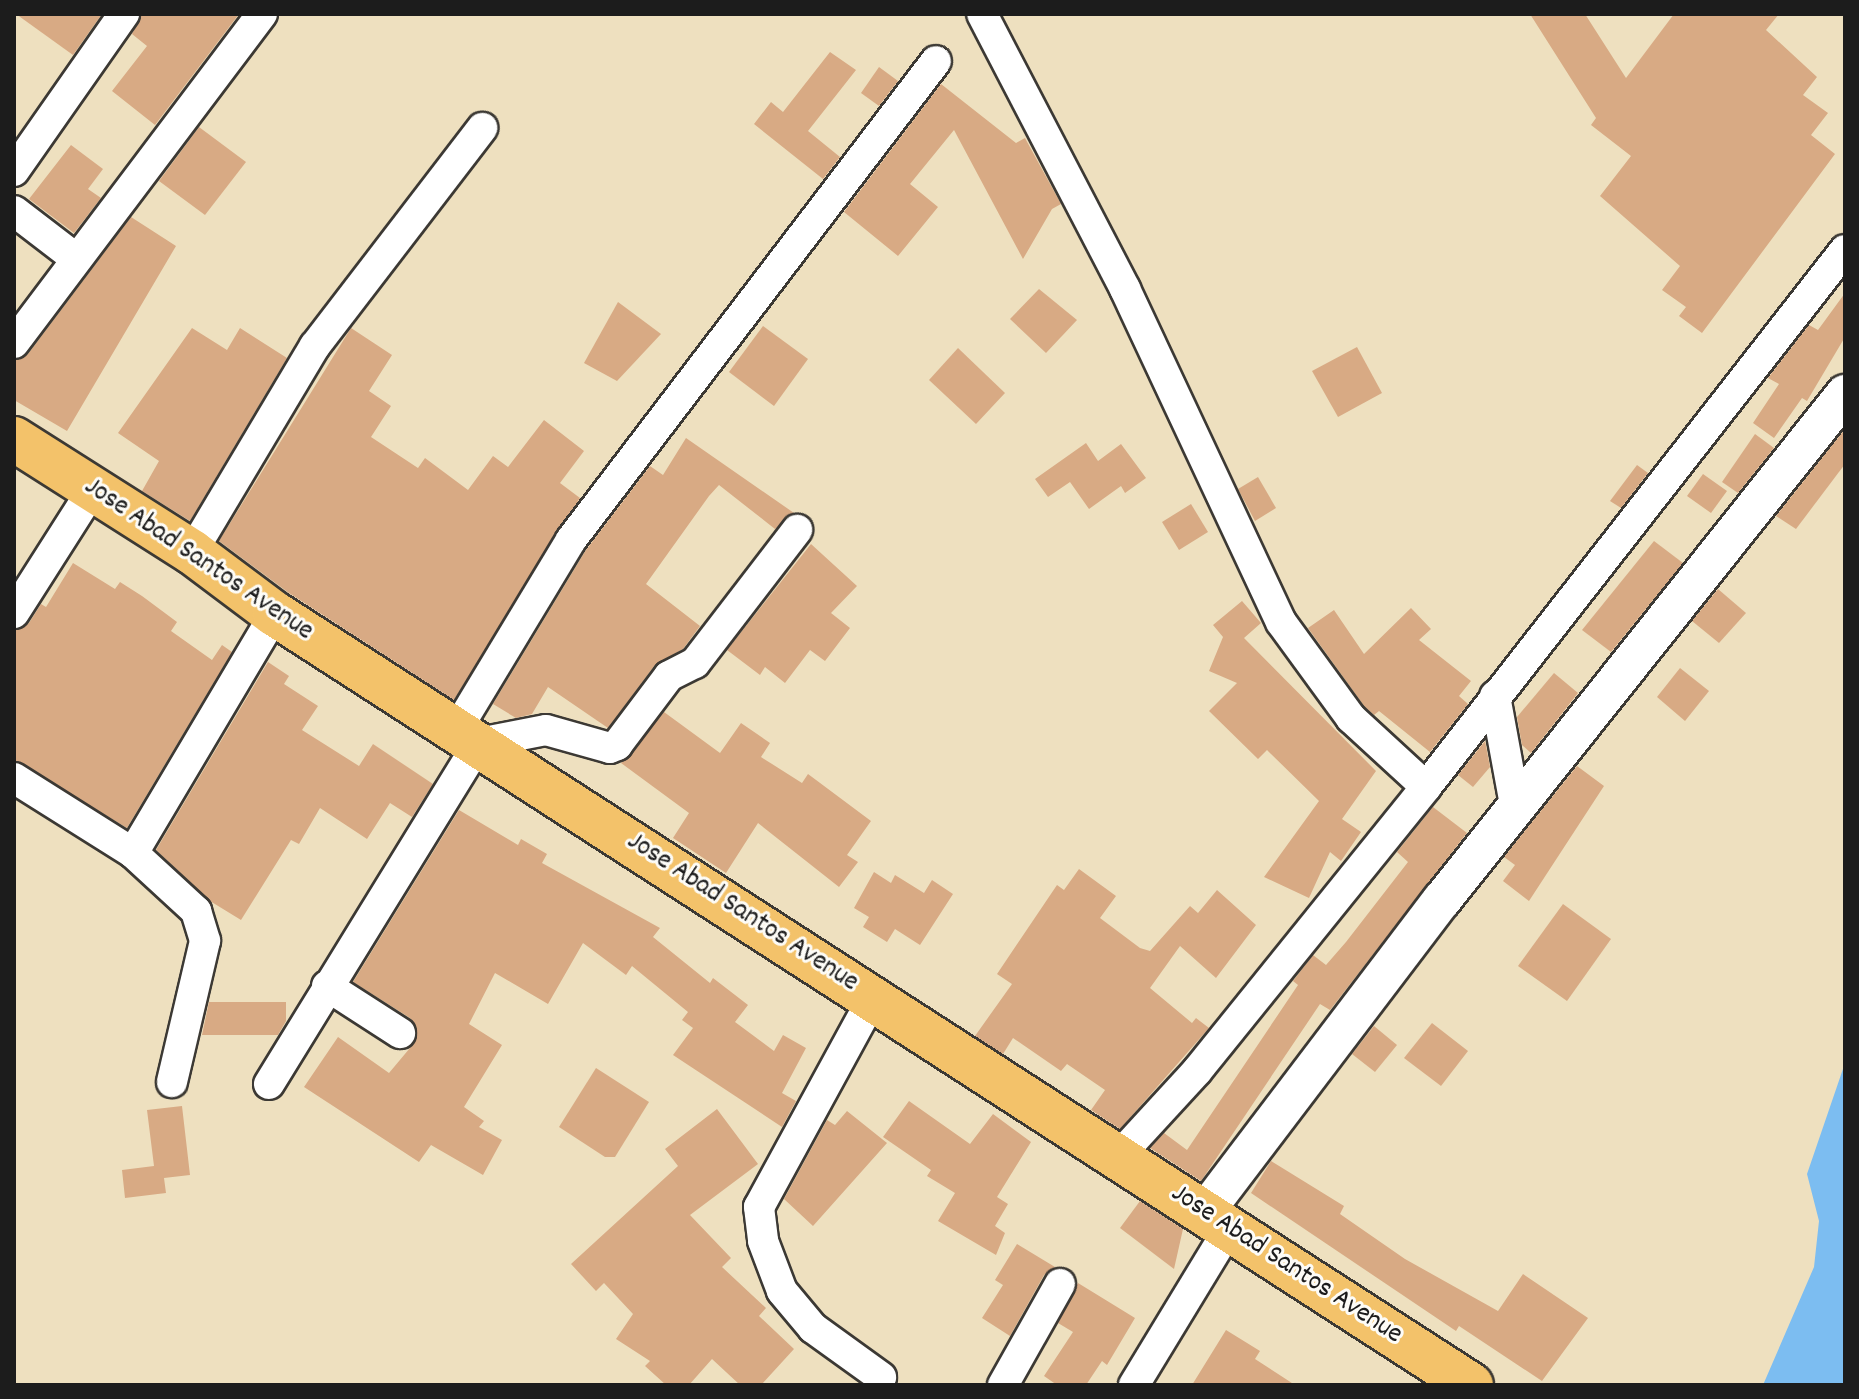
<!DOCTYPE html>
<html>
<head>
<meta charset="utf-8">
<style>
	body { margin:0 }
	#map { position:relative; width:1859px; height:1399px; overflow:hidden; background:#eee0bf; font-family:Dekko,sans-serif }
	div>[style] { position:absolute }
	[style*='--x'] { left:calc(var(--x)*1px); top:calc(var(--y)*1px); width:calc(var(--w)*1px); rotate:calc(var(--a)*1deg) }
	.water>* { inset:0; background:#7cbdf1 }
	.building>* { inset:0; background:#d8aa84 }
	.roads { filter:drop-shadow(2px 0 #3c3934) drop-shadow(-2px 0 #3c3934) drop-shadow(0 2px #3c3934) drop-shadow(0 -2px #3c3934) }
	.minor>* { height:30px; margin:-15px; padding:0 15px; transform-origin:15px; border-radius:15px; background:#fff }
	.tertiary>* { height:38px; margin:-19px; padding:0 19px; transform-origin:19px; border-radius:19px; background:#fff }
	.trunk>* { height:44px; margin:-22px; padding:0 22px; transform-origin:22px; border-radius:22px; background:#f3c26a }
	span { translate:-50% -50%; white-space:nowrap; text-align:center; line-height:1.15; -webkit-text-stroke:6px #fdfcf7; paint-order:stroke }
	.street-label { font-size:28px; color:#1c1c1c }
	.frame { position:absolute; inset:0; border:16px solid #1c1c1c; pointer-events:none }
</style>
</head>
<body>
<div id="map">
	<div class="water">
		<div style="clip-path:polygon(1845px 1063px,1845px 1385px,1763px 1385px,1814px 1267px,1819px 1221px,1807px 1174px)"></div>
	</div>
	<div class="building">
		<div style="clip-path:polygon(16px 14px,102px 14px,73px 55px)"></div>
		<div style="clip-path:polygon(142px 14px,239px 14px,155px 125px,112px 91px,147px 46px,132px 34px)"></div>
		<div style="clip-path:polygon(1530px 14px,1585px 14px,1626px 78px,1674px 14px,1779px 14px,1766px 30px,1817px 77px,1803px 95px,1828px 113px,1811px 135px,1835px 154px,1702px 333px,1679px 316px,1686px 307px,1662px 290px,1680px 266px,1600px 196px,1631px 156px,1591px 125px,1596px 118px)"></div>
		<div style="clip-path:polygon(830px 52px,856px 70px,808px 131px,840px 157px,823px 179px,754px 124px,771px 102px,783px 112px)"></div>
		<div style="clip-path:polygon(879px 67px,898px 81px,879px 106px,861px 93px)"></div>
		<div style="clip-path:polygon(941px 84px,1016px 143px,1025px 138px,1061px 204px,1052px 209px,1023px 259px,954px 130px,910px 184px,938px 207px,898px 256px,844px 212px)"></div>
		<div style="clip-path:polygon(199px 127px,246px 162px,205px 215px,159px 181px)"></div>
		<div style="clip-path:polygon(71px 145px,103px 169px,88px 189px,101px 198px,74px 233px,29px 199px)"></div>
		<div style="clip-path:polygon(131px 217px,176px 246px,67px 431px,14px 400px,14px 361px,28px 354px)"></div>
		<div style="clip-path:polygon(1039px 289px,1077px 320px,1046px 353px,1010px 319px)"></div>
		<div style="clip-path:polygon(1845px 293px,1845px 337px,1807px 401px,1802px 398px,1774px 438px,1753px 423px,1779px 384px,1768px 378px,1809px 325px,1818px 330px)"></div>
		<div style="clip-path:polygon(618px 302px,661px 334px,617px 381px,584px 363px)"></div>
		<div style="clip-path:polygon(763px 326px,808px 359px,774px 406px,729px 372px)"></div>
		<div style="clip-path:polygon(192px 328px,227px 350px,240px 328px,287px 358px,190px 521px,142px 491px,159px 461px,118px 433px)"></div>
		<div style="clip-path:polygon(351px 328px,392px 355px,369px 391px,391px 406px,371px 437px,418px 468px,425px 458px,468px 490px,493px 456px,508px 467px,544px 420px,584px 451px,560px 483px,580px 498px,454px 700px,289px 593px,219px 541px)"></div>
		<div style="clip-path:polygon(1357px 347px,1382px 393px,1338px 417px,1312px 371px)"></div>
		<div style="clip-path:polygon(958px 348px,1005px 393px,976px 424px,929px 380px)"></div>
		<div style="clip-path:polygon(1845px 429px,1845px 464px,1796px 529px,1776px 516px)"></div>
		<div style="clip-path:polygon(1755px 434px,1774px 448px,1738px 493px,1722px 482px)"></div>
		<div style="clip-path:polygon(686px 438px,794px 513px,775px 529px,719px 485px,709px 496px,646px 584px,700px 626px,683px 649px,655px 665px,608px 728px,548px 687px,532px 714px,516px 718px,493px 704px,586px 550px,650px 466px,663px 475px)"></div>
		<div style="clip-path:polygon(1086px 443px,1098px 461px,1121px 444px,1146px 478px,1125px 493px,1121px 486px,1089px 509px,1070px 482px,1048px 497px,1035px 479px)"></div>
		<div style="clip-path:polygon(1637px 465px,1648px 473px,1621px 508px,1610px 501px)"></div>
		<div style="clip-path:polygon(1703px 474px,1727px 491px,1711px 513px,1687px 496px)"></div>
		<div style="clip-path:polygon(1258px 477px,1276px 508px,1255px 521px,1238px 489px)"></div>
		<div style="clip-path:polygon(1191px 504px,1208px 532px,1179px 550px,1162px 522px)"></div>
		<div style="clip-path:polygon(1654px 541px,1683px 563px,1611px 652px,1582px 630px)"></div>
		<div style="clip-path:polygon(811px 544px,857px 586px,831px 613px,850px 628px,825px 661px,810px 650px,785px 683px,765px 667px,760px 675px,727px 650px)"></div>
		<div style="clip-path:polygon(73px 563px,115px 589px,120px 582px,142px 596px,177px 622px,171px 631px,212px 660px,222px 645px,232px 652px,127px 828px,14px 760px,14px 631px,29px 623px,41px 604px,46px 607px)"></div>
		<div style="clip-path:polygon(1718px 589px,1746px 613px,1719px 643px,1692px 621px)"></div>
		<div style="clip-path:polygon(1242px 601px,1261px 623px,1244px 638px,1376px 771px,1342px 819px,1361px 832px,1341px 861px,1330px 852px,1309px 898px,1264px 877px,1319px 801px,1267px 750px,1258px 759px,1209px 711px,1237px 683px,1209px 671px,1223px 637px,1213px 625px)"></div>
		<div style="clip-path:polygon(1411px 608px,1431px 629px,1419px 640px,1471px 681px,1459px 696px,1468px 704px,1430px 752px,1379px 711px,1374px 715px,1364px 706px,1308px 628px,1334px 610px,1364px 654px)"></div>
		<div style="clip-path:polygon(268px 662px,289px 676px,284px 684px,318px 706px,302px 730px,359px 766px,373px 744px,433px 784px,412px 817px,390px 803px,367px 839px,320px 808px,299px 844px,291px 840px,241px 920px,210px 901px,156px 850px)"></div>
		<div style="clip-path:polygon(1680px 668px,1709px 691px,1685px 721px,1657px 697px)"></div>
		<div style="clip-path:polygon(1554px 673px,1578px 693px,1531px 753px,1522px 745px,1517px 717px)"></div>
		<div style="clip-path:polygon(664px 712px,720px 753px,741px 723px,770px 743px,761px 757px,802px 783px,808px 774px,871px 821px,847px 855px,858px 862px,839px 887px,758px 823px,726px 873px,673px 838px,689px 813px,621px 763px)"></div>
		<div style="clip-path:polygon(1485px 741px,1490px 767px,1473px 787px,1458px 775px)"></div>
		<div style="clip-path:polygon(1577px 766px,1604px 786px,1529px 901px,1503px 881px,1515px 865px,1504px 857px)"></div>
		<div style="clip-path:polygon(1433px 807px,1467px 833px,1330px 1010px,1320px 1004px,1201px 1181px,1150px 1148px,1164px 1133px,1187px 1150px,1298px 985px,1293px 981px,1313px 955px,1326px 965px,1346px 942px,1408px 862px,1397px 852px)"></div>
		<div style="clip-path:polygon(459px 810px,518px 845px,521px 839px,547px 854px,542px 863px,660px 928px,653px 937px,710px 983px,713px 978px,748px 1005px,735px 1022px,774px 1051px,783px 1035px,806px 1048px,782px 1093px,796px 1101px,782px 1127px,673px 1055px,693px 1028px,682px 1020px,688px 1012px,632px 966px,626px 975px,583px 943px,548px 1004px,495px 973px,469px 1024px,502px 1045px,464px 1107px,484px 1121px,479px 1127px,502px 1140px,483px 1175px,431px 1145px,419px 1162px,304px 1087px,338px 1037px,389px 1073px,415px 1042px,416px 1026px,410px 1018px,353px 982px)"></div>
		<div style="clip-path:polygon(1079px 869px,1116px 896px,1100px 918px,1140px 948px,1150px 951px,1190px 906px,1198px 913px,1217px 890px,1256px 925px,1216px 978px,1180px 946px,1150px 988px,1192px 1023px,1196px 1018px,1209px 1028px,1120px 1129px,1091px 1110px,1105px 1090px,1067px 1064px,1061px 1071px,1013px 1038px,1003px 1054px,975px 1036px,1012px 984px,997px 974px,1057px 885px,1064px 890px)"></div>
		<div style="clip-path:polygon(874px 872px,891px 883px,895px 875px,924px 893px,932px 880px,953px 894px,920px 945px,895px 929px,887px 942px,863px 927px,869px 917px,854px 908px)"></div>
		<div style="clip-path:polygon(1563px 904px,1611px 939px,1567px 1001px,1518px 966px)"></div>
		<div style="clip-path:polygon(209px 1002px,286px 1002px,286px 1021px,278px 1035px,202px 1035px)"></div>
		<div style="clip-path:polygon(1432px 1023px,1468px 1051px,1441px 1086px,1404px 1058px)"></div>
		<div style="clip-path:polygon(1374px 1026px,1397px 1045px,1375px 1072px,1352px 1054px)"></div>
		<div style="clip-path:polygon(596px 1068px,649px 1102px,615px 1157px,605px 1157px,559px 1127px)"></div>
		<div style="clip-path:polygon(909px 1101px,970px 1144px,993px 1114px,1031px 1142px,997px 1197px,1008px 1204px,995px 1226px,1005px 1233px,996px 1255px,938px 1221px,955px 1193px,927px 1176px,931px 1170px,883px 1137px)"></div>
		<div style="clip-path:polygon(182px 1106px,190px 1175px,164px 1178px,166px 1193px,125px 1198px,122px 1170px,154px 1166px,147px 1110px)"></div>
		<div style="clip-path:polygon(717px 1109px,758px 1164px,690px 1215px,731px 1258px,722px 1267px,766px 1308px,759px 1316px,794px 1349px,761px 1385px,740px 1385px,712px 1359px,689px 1385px,666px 1385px,645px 1366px,650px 1361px,616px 1339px,633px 1314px,604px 1283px,596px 1291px,571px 1264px,678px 1166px,665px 1149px)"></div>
		<div style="clip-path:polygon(847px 1111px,887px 1143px,813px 1226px,784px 1199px,827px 1120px,835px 1125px)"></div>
		<div style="clip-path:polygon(1271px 1161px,1344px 1206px,1340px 1214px,1405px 1259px,1498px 1311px,1523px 1274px,1588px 1318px,1542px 1381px,1459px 1326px,1456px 1331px,1251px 1193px)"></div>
		<div style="clip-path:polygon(1140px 1201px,1183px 1229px,1174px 1269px,1120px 1228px)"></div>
		<div style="clip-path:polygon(1017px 1244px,1055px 1267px,1044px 1275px,1010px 1336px,982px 1318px,1003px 1285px,995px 1280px)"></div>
		<div style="clip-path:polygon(1078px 1283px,1135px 1318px,1107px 1365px,1102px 1361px,1086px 1385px,1057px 1385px,1044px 1376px,1073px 1332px,1058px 1323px)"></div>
		<div style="clip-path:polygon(1226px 1330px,1260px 1351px,1255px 1359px,1295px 1385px,1192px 1385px)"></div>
	</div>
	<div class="roads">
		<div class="minor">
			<div style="--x:982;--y:14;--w:310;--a:62.5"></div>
			<div style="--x:1125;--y:289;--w:368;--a:64.9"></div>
			<div style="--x:1281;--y:622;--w:119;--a:53.9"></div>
			<div style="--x:1351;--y:718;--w:102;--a:42.6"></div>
			<div style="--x:14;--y:171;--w:192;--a:-55"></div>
			<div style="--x:14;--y:211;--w:76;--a:37.5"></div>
			<div style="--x:14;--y:343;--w:412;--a:-53"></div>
			<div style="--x:192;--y:552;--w:240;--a:-59.2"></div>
			<div style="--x:315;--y:346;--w:275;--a:-52.5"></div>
			<div style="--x:14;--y:613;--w:147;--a:-57.5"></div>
			<div style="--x:1495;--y:696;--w:116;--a:79.6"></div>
			<div style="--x:457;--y:729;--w:221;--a:-58.9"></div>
			<div style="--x:571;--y:540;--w:602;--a:-52.69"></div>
			<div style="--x:14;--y:778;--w:141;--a:32.2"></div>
			<div style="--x:133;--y:853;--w:86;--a:42.6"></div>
			<div style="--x:196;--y:911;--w:31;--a:73"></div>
			<div style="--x:205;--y:941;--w:145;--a:103.2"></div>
			<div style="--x:133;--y:853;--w:278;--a:-59.3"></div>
			<div style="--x:327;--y:986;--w:87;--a:32.8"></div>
			<div style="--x:873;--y:998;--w:238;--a:118.6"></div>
			<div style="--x:759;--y:1207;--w:34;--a:83"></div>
			<div style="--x:763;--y:1241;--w:53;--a:69.2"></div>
			<div style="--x:782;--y:1291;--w:48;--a:50"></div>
			<div style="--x:813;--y:1328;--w:84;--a:35.8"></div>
			<div style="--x:269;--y:1084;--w:400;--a:-58.4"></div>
			<div style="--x:479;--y:743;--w:68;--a:-11"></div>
			<div style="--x:546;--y:730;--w:66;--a:15.7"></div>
			<div style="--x:610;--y:748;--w:8;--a:-23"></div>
			<div style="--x:617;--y:745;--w:86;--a:-53"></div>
			<div style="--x:669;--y:676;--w:29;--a:-27"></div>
			<div style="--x:695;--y:663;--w:168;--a:-52.5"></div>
			<div style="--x:1117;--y:1158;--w:118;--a:-47.4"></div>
			<div style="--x:1197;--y:1071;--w:365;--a:-51.1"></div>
			<div style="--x:1426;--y:787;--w:681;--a:-52.04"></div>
			<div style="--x:1003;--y:1385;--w:116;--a:-60.6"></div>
			<div style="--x:1134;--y:1385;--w:183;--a:-58.7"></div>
		</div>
		<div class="tertiary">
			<div style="--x:1204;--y:1213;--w:393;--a:-52.8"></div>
			<div style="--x:1442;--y:900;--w:647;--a:-51.46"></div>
		</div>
		<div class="trunk">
			<div style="--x:14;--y:439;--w:211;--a:32.4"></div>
			<div style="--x:192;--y:552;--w:104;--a:36.8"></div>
			<div style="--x:275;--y:614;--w:1423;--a:32.81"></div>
		</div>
	</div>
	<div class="street-label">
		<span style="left:198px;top:560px;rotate:34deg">Jose Abad Santos Avenue</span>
		<span style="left:742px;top:913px;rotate:33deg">Jose Abad Santos Avenue</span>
		<span style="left:1286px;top:1265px;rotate:33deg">Jose Abad Santos Avenue</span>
	</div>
	<div class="frame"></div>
</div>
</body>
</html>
